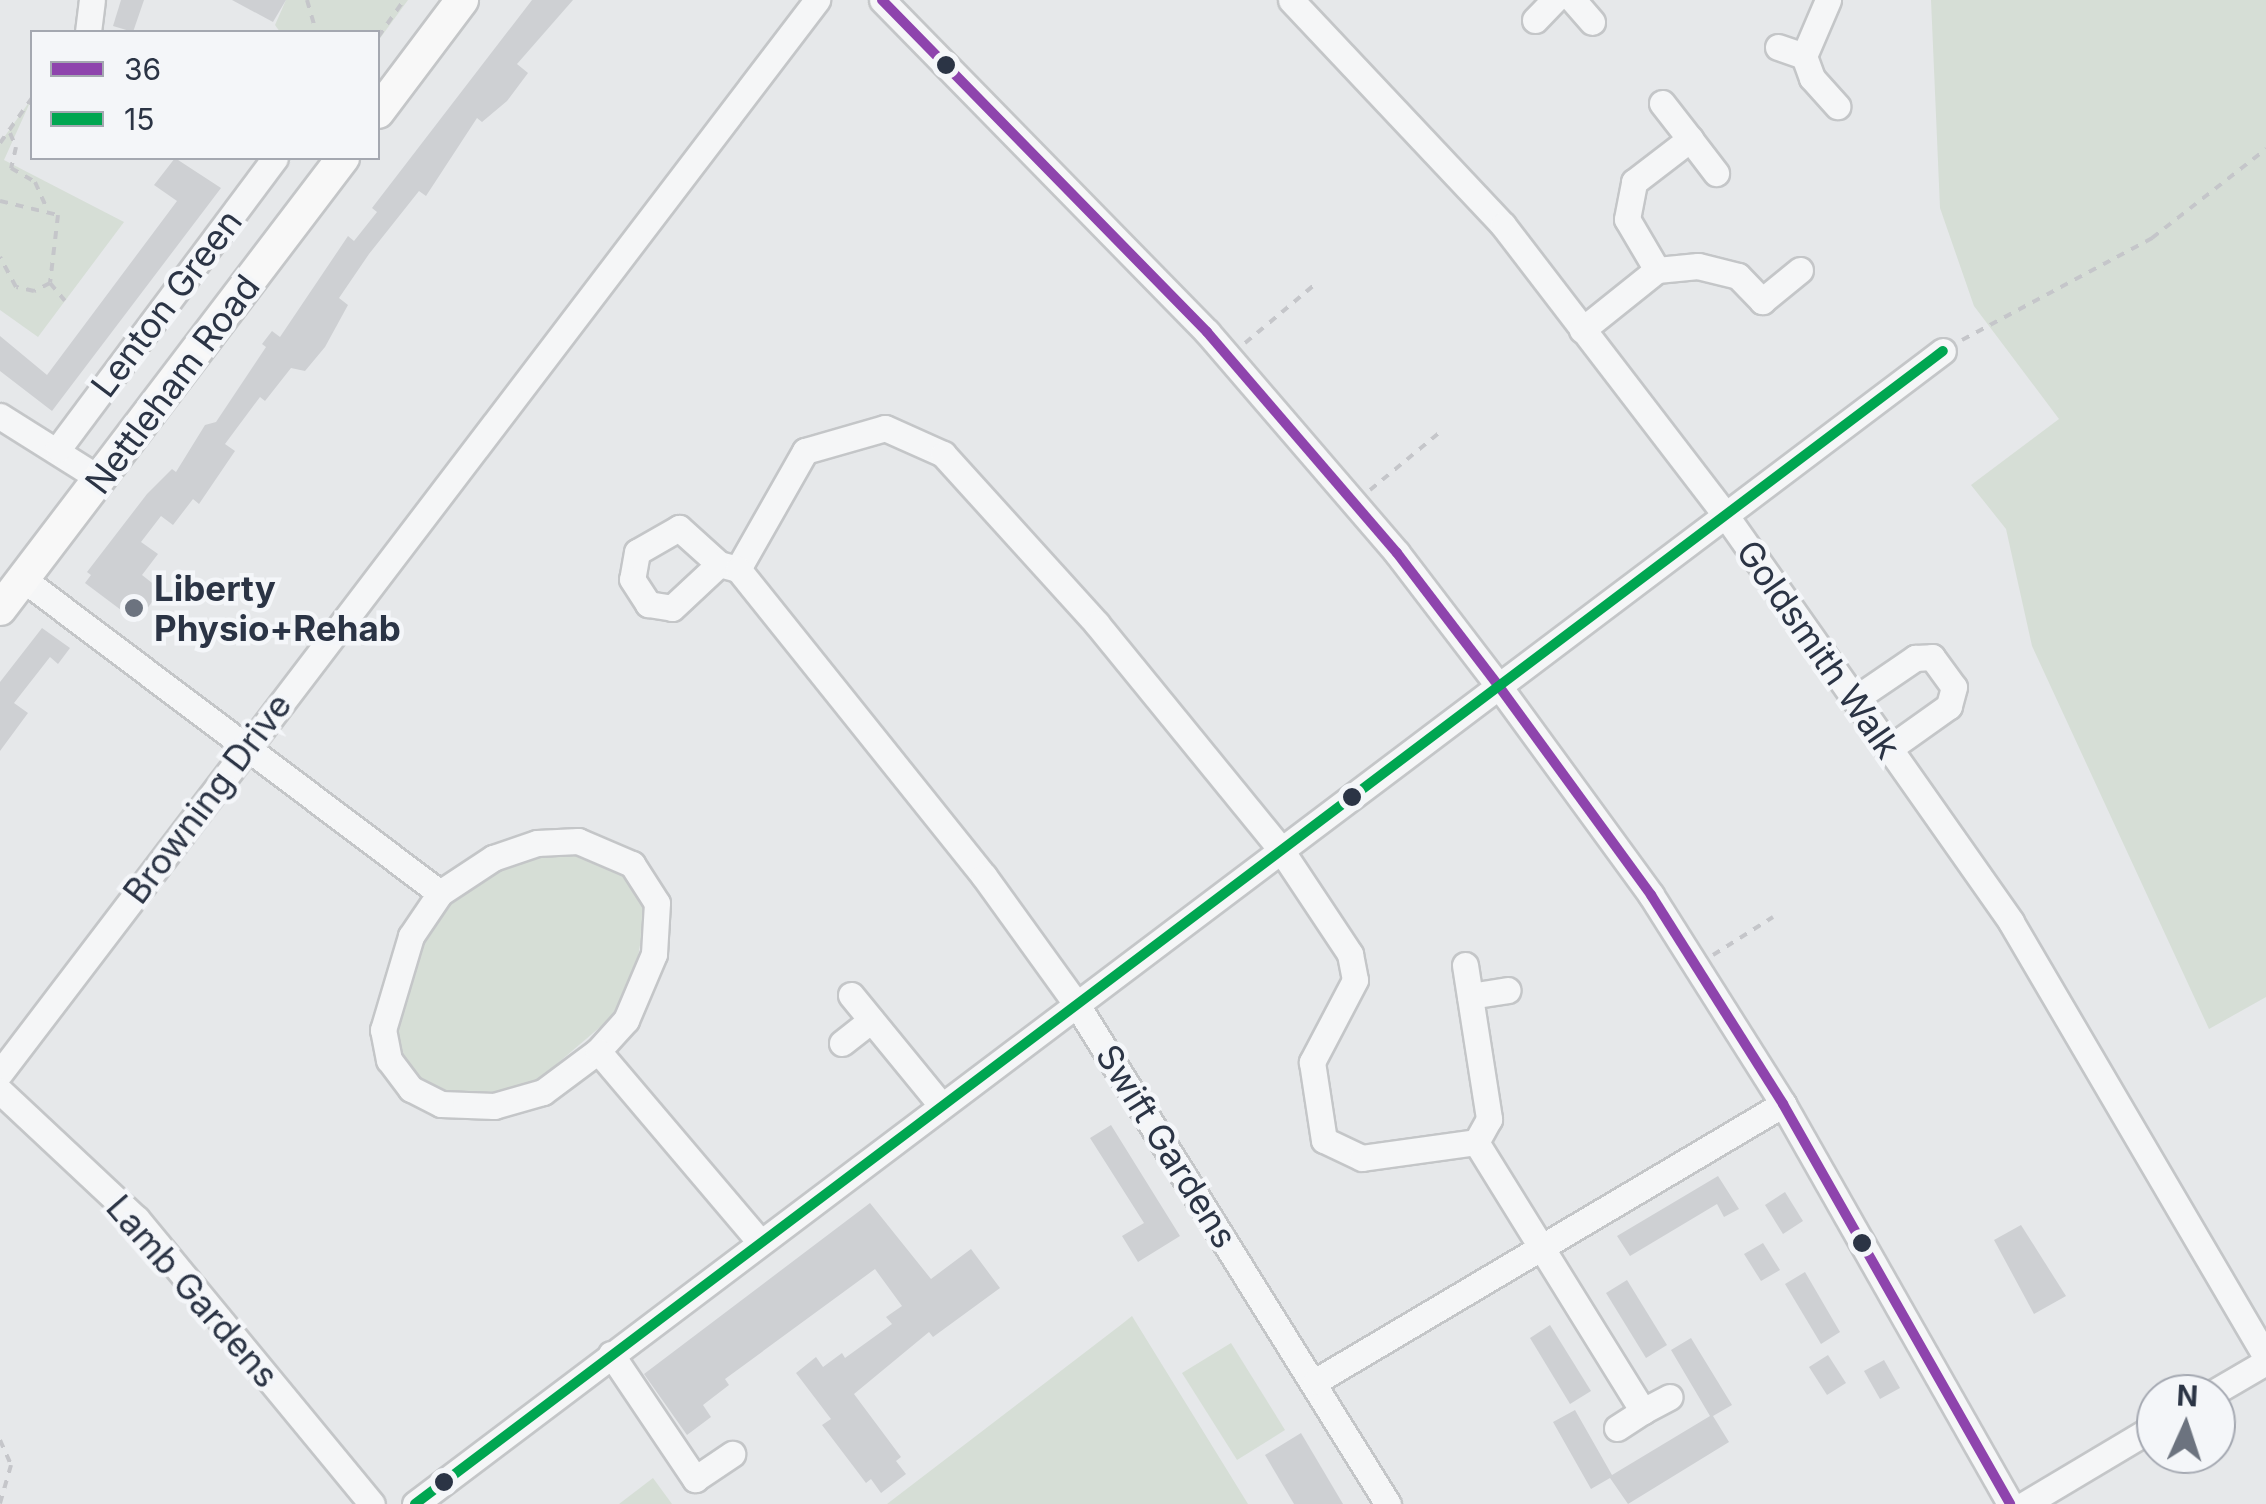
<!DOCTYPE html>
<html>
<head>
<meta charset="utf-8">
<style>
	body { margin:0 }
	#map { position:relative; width:2266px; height:1504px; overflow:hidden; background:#e6e8ea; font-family:Inter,sans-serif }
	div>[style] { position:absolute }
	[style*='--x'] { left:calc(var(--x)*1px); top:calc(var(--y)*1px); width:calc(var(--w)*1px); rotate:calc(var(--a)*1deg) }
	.green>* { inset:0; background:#d6ded6 }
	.building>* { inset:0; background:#ced0d3 }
	.path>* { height:4px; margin-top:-2px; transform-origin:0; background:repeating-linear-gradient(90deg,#c5c6ca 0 8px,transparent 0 16px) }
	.roads { filter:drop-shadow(2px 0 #c4c6c8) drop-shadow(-2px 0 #c4c6c8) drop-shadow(0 2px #c4c6c8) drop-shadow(0 -2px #c4c6c8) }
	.minor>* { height:25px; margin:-12.5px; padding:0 12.5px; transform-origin:12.5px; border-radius:12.5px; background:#f5f6f7 }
	.major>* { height:32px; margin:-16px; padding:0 16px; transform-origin:16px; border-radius:16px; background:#f8f8f8 }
	.bus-1>* { height:10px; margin:-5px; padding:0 5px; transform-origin:5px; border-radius:5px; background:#8e44ad }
	.bus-2>* { height:10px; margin:-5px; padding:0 5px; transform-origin:5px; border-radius:5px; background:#00a651 }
	.dots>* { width:28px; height:28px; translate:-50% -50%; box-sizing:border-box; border:5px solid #f4f6f9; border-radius:50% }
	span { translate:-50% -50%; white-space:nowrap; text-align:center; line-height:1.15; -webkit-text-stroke:9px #f4f6f9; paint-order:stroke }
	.street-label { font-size:35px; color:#2b3445 }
	.poi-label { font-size:35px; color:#2b3445; font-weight:700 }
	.left { translate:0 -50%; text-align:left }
	.legend { position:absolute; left:30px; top:30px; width:350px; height:130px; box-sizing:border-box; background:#f4f6f9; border:2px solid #a4a8b1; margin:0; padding:12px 18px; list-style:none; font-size:30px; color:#2b3445 }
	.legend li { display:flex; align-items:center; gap:20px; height:50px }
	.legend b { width:50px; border:2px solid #a4a8b1 }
	.north { position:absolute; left:2136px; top:1374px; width:100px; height:100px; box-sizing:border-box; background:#f4f6f9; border:2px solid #a4a8b1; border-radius:50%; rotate:3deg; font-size:28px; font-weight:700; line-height:40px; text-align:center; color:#2b3445 }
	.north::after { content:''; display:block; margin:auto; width:35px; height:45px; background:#6c737f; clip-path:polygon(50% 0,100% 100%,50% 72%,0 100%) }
</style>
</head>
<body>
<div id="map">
	<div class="green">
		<div style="clip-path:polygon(286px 0,408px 0,378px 41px,378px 32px,280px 32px,275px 25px)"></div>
		<div style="clip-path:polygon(1931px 0,2266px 0,2266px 997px,2209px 1029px,2032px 646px,2006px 529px,1971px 485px,2059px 419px,1974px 306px,1940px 208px)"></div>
		<div style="clip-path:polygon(32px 98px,4px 160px,124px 222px,38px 337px,0 310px,0 143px)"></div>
		<div style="clip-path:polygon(576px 849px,632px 882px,646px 911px,633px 985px,613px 1016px,538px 1080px,490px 1096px,437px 1093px,408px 1070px,398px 1050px,399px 1017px,418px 950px,447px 908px,500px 865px)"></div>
		<div style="clip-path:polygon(1132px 1316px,1248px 1504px,887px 1504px,1122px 1324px)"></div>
		<div style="clip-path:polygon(1231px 1343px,1285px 1430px,1237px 1460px,1182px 1373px)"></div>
		<div style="clip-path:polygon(653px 1478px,672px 1504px,619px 1504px)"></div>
	</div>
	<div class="building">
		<div style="clip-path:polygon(121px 0,144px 0,133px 32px,113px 26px)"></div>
		<div style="clip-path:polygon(232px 0,286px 0,273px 22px)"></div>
		<div style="clip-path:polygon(532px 0,573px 0,517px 64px,528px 73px,507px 101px,482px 122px,477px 118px,426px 196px,419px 191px,369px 254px,339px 298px,348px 305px,325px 347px,305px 371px,291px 368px,265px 401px,260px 397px,225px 444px,235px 451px,199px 504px,193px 499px,173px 525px,161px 516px,141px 542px,158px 554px,142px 575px,161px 590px,137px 622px,85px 583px,91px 575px,87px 572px,147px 494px,172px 469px,176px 472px,205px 425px,216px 422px,266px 347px,262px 344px,272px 331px,280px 337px,348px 236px,354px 241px,377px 212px,372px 208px)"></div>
		<div style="clip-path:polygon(175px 158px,221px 188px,52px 411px,0 371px,0 336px,47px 375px,177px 201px,154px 185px)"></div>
		<div style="clip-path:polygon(42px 628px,70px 648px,58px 664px,50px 657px,14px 703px,28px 713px,0 751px,0 682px)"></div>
		<div style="clip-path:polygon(1111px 1125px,1180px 1236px,1138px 1262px,1122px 1236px,1144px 1223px,1090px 1138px)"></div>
		<div style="clip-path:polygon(1718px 1176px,1739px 1209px,1724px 1217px,1717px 1204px,1630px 1256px,1617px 1236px)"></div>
		<div style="clip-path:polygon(1785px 1192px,1803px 1221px,1783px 1234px,1765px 1205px)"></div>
		<div style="clip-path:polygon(870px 1203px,931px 1279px,971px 1249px,1000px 1288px,933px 1337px,929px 1332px,854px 1394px,901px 1457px,896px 1461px,906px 1474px,881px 1493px,871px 1479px,866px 1483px,822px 1425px,831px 1419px,796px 1373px,816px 1357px,823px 1367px,842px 1353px,845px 1358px,892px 1324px,886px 1317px,902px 1306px,875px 1269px,725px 1379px,729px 1385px,703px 1405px,711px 1417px,687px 1435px,644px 1374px)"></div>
		<div style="clip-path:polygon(2021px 1225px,2066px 1296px,2034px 1314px,1994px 1240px)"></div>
		<div style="clip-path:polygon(1763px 1243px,1780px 1270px,1761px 1281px,1744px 1254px)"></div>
		<div style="clip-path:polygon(1805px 1272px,1840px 1332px,1821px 1344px,1785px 1284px)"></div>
		<div style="clip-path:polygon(1627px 1280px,1667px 1345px,1646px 1358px,1606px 1293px)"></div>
		<div style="clip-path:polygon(1550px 1325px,1591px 1391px,1570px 1404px,1530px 1338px)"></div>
		<div style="clip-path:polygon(1691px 1338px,1732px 1405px,1713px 1416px,1729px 1442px,1628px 1504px,1610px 1478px,1591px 1489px,1553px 1422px,1575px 1410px,1612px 1475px,1710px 1416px,1671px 1350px)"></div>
		<div style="clip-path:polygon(1828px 1355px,1846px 1383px,1827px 1395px,1809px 1367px)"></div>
		<div style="clip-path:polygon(1884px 1360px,1900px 1388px,1880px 1399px,1864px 1371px)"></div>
		<div style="clip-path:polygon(1301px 1433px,1343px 1504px,1294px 1504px,1265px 1455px)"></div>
	</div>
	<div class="path">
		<div style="--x:307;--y:0;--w:33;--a:74"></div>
		<div style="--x:378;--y:37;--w:45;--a:-54.9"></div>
		<div style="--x:10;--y:133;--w:15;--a:67"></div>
		<div style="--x:16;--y:147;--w:22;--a:103"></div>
		<div style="--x:11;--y:168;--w:28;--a:30"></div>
		<div style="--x:35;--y:182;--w:27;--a:66"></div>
		<div style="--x:0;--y:143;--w:55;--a:-54.6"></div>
		<div style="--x:0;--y:201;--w:60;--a:13.6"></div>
		<div style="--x:58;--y:215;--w:68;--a:96.7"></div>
		<div style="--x:50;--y:283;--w:18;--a:153"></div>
		<div style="--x:34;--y:291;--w:18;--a:-167"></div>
		<div style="--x:16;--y:287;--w:34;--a:-118"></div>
		<div style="--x:50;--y:283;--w:23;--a:50"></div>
		<div style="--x:1962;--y:340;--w:216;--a:-28.2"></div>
		<div style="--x:2152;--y:238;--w:145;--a:-38"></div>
		<div style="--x:1245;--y:343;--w:90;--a:-40"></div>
		<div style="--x:1370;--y:490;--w:89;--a:-39.6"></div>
		<div style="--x:1713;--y:955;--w:71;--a:-32.3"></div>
		<div style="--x:0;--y:1440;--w:27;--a:66"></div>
		<div style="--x:11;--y:1465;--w:40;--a:106"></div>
	</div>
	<div class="roads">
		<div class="minor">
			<div style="--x:882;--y:0;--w:465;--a:45.6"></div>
			<div style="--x:1207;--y:332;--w:291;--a:49.3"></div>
			<div style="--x:1397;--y:553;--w:166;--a:52.6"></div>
			<div style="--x:1498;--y:685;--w:260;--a:53.9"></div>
			<div style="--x:1651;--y:895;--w:247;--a:57.7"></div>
			<div style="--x:1783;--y:1104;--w:460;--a:60.4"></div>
			<div style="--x:1291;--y:0;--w:309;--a:46.7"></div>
			<div style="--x:1503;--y:225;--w:367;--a:52.5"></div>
			<div style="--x:1726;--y:516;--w:496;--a:54.9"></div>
			<div style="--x:2011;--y:922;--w:504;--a:59.62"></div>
			<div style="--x:1573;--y:0;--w:29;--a:49"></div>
			<div style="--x:1828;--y:0;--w:61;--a:113.2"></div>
			<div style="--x:1804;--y:56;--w:23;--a:70"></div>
			<div style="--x:1812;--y:78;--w:38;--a:48"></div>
			<div style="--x:1535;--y:20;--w:28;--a:-46"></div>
			<div style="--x:88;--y:32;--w:32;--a:-83"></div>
			<div style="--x:1778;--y:47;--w:28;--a:19"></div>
			<div style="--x:1662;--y:103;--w:46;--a:52.1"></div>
			<div style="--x:1657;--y:270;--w:59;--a:-120.5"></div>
			<div style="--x:1627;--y:219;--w:38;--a:-79"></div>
			<div style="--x:1634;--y:182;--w:71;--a:-37.5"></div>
			<div style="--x:1690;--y:139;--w:43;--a:52.6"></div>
			<div style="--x:1582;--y:330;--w:96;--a:-38.7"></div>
			<div style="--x:1657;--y:270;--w:41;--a:-5.6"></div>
			<div style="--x:1698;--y:266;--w:41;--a:14"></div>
			<div style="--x:1738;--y:276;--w:35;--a:46"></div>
			<div style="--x:1762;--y:301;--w:49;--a:-39.2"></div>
			<div style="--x:0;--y:416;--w:118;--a:32.2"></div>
			<div style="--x:58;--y:449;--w:363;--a:-53.3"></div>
			<div style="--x:719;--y:564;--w:54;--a:-138"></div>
			<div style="--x:679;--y:528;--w:48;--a:150.3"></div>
			<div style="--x:637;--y:552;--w:27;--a:100"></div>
			<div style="--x:632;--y:579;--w:30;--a:57"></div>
			<div style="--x:648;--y:604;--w:24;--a:9"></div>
			<div style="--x:672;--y:608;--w:64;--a:-43.1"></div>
			<div style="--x:719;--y:564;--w:20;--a:15"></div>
			<div style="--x:738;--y:569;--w:136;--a:-60.4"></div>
			<div style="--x:805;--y:451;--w:83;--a:-16"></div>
			<div style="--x:885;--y:428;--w:64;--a:24.1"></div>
			<div style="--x:943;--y:454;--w:229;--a:47.8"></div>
			<div style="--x:1097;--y:624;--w:291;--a:50.8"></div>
			<div style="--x:1281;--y:850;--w:125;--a:56.4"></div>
			<div style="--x:1350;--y:954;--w:26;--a:79"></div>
			<div style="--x:1355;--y:980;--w:93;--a:117.7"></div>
			<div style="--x:1312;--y:1062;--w:79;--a:81.3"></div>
			<div style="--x:1324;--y:1140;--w:42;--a:25.3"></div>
			<div style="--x:1362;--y:1158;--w:115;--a:-8"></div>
			<div style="--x:1476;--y:1142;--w:317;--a:58.2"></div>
			<div style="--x:1643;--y:1411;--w:30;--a:-28"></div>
			<div style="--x:738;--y:569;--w:393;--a:51.3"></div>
			<div style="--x:984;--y:876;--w:159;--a:54.2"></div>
			<div style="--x:1077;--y:1005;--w:588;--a:58.07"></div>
			<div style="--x:23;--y:579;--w:522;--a:36.98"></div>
			<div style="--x:1855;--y:699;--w:73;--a:-34.3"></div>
			<div style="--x:1915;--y:658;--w:17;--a:-3"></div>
			<div style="--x:1932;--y:657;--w:37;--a:54"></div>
			<div style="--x:1954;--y:687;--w:20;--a:105"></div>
			<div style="--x:1949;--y:706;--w:72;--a:144.6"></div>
			<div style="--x:578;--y:841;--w:59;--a:23.1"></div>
			<div style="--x:632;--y:864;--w:46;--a:57.3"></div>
			<div style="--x:657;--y:903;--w:51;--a:93.4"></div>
			<div style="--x:654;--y:954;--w:72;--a:113"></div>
			<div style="--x:626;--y:1020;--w:42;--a:132.1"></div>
			<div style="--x:598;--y:1051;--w:69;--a:143.3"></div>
			<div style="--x:543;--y:1092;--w:51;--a:164.1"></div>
			<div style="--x:494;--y:1106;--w:53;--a:-177.8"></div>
			<div style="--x:441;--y:1104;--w:34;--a:-153"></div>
			<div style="--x:411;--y:1089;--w:36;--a:-127"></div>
			<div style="--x:389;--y:1060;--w:31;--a:-101"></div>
			<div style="--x:383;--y:1030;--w:98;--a:-73.4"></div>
			<div style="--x:411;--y:936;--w:52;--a:-56"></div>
			<div style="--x:440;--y:893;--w:64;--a:-33.4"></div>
			<div style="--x:493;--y:858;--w:46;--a:-18.8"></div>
			<div style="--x:537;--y:843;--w:41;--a:-2.8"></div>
			<div style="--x:1465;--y:965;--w:156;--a:81.1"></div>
			<div style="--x:1489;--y:1119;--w:26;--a:119"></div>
			<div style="--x:851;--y:995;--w:142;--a:50.7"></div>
			<div style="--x:1470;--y:996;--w:38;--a:-9"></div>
			<div style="--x:842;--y:1043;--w:37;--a:-38"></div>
			<div style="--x:598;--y:1051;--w:249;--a:49.7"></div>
			<div style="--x:0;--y:1073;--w:1349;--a:-52.71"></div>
			<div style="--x:0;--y:1091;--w:187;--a:43.1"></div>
			<div style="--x:137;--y:1219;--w:369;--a:50.5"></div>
			<div style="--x:611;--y:1354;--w:151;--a:56.1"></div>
			<div style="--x:695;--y:1479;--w:45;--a:-34"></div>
			<div style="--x:1316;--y:1381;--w:543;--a:-30.67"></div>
			<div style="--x:2211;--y:1394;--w:64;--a:-30.2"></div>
			<div style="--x:1617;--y:1428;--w:31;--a:-33"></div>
			<div style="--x:415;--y:1504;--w:1914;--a:-37.04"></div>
			<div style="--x:2025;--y:1504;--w:152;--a:-30.8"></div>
		</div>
		<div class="major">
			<div style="--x:378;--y:112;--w:140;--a:-53.1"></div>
			<div style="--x:0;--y:609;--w:567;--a:-52.75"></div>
		</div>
	</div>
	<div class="bus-1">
		<div style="--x:882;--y:0;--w:465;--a:45.6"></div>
		<div style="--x:1207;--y:332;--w:291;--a:49.3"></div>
		<div style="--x:1397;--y:553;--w:166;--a:52.6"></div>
		<div style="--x:1498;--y:685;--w:260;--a:53.9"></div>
		<div style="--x:1651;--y:895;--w:247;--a:57.7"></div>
		<div style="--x:1783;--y:1104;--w:460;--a:60.4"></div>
	</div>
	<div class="bus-2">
		<div style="--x:415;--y:1504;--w:1914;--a:-37.04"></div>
	</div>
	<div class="dots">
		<div style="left:946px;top:65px;background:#2b3445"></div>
		<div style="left:134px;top:608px;background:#6c737f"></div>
		<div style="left:1352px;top:797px;background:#2b3445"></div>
		<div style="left:1862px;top:1243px;background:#2b3445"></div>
		<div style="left:444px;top:1482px;background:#2b3445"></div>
	</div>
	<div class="street-label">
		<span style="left:166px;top:303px;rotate:-53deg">Lenton Green</span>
		<span style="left:172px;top:384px;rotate:-53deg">Nettleham Road</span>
		<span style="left:1819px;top:649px;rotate:55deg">Goldsmith Walk</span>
		<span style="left:207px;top:798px;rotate:-53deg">Browning Drive</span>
		<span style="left:1167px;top:1146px;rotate:58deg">Swift Gardens</span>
		<span style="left:193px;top:1291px;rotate:49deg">Lamb Gardens</span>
	</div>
	<div class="poi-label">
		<span class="left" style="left:154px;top:608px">Liberty<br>Physio+Rehab</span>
	</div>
	<ul class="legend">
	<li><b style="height:12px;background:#8e44ad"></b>36</li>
	<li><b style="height:12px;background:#00a651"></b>15</li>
	</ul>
	<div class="north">N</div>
</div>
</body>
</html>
